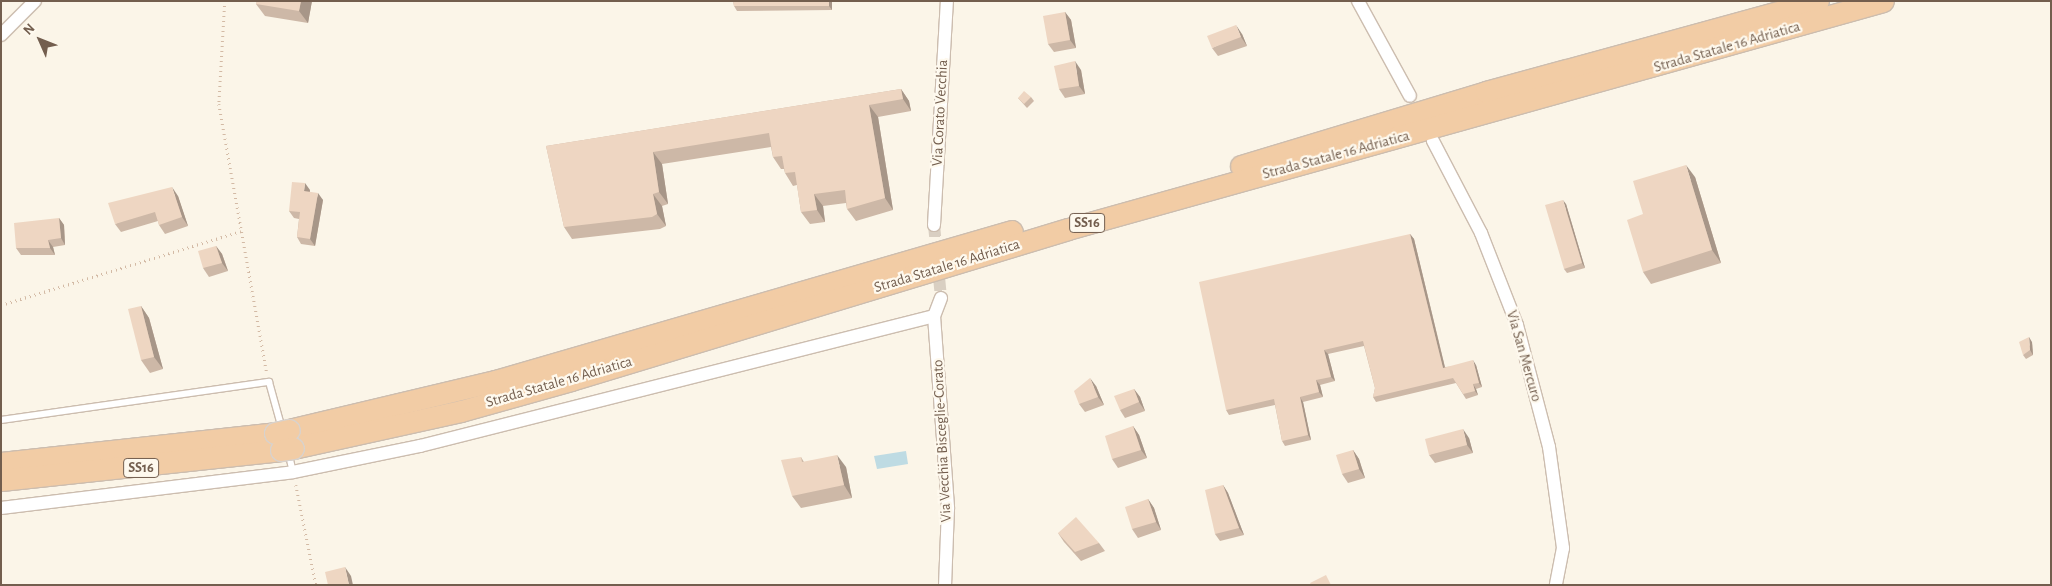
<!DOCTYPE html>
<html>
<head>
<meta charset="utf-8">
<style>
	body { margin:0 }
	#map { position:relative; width:2052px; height:586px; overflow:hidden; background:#fbf5e8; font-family:"Alegreya Sans",sans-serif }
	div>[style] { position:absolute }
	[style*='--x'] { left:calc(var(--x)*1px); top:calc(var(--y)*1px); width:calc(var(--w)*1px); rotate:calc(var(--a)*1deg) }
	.water>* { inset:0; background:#bedbe3 }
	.minor-tunnel>* { height:12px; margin-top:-6px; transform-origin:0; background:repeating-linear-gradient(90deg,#d9cfc2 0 12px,transparent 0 18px) }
	.path>* { height:2.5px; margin-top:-1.25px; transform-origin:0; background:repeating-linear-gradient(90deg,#d3baa5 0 1px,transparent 0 5px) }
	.roads { filter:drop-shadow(1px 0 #ccbdaf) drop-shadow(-1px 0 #ccbdaf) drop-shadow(0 1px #ccbdaf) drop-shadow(0 -1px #ccbdaf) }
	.service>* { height:6px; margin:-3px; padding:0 3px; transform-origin:3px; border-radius:3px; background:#fff }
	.minor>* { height:12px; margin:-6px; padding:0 6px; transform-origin:6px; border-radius:6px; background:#fff }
	.trunk>* { height:21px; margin:-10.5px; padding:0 10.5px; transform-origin:10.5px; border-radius:10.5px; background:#f2cca5 }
	.bridges { filter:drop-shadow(1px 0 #d8d2cd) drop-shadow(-1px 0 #d8d2cd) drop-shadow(0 1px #d8d2cd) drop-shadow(0 -1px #d8d2cd) }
	.trunk-bridge>* { height:21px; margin:-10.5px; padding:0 10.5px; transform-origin:10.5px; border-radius:10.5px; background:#f2cca5 }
	.wall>* { inset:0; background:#cdb8a7 }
	.shaded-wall>* { inset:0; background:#a79688 }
	.building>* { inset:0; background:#eed6c2 }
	span { translate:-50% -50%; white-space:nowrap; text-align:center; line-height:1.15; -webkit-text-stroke:4.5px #fef9ee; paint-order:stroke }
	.shield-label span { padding:1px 4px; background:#fef9ee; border:1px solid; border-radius:4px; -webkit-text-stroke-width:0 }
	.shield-label { font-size:14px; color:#735e4e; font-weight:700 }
	.street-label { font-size:15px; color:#735e4e }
	.frame { position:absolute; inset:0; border:2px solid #735e4e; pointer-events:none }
	.north { position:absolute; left:15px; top:15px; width:50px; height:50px; -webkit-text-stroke:4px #fef9ee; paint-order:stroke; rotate:314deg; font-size:14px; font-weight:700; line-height:20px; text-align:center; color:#735e4e }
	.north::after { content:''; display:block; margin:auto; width:18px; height:22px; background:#735e4e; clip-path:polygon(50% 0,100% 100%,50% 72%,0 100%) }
</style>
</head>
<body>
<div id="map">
	<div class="water">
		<div style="clip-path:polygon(906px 451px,908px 464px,877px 469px,874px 456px)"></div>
	</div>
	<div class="minor-tunnel">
		<div style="--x:934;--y:225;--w:73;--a:84.5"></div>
	</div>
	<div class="path">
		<div style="--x:225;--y:1;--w:103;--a:93.3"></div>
		<div style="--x:219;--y:104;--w:274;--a:79.9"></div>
		<div style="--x:1;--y:305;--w:251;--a:-17.1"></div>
		<div style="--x:296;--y:485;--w:102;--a:78.7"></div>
	</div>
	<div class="roads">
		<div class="service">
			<div style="--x:1;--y:420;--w:271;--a:-8.1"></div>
			<div style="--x:269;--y:382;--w:49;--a:74.5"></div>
			<div style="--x:288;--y:451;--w:22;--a:77"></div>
		</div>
		<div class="minor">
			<div style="--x:1358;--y:1;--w:108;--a:61.3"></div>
			<div style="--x:1;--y:35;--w:48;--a:-45"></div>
			<div style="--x:1433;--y:141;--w:104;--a:62.4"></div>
			<div style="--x:1481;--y:233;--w:99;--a:68.6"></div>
			<div style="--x:1517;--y:325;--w:126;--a:75.3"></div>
			<div style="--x:1549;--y:447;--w:102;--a:82.1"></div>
			<div style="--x:1563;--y:548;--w:38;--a:101"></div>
			<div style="--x:934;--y:225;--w:224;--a:-86.7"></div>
			<div style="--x:941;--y:298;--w:19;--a:111"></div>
			<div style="--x:934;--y:316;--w:193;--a:85.8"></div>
			<div style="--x:948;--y:508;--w:77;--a:92.2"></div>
			<div style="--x:1;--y:508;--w:294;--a:-7"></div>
			<div style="--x:293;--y:472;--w:130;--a:-11.6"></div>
			<div style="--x:420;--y:446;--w:530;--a:-14.19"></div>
		</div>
		<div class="trunk">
			<div style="--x:1241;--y:166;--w:256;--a:-16.8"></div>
			<div style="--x:1486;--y:92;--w:344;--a:-15.3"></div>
			<div style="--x:289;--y:430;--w:212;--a:-13.4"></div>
			<div style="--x:495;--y:381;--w:538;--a:-16.18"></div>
			<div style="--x:293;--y:448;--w:172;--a:-12.4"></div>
			<div style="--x:461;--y:411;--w:114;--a:-15.7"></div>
			<div style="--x:571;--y:380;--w:519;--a:-16.9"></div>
			<div style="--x:1068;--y:229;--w:846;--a:-15.63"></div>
			<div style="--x:1;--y:463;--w:276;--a:-6.2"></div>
			<div style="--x:1;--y:480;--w:282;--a:-6.1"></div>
		</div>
	</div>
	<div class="bridges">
		<div class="trunk-bridge">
			<div style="--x:275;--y:433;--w:14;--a:-12"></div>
			<div style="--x:281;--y:450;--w:12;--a:-9"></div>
		</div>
	</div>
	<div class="wall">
		<div style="clip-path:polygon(257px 1px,312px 1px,308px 23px,265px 16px,256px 4px)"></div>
		<div style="clip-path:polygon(733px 1px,832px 1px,832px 10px,737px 11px,734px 6px)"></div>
		<div style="clip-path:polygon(1065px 12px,1071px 20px,1076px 48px,1054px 52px,1048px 44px)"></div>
		<div style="clip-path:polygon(1242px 34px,1247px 46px,1218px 56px,1212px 48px)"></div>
		<div style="clip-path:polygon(1081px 70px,1085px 94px,1065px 98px,1059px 89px)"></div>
		<div style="clip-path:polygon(901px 89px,909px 101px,911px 111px,878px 117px,893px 210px,856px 221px,847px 209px,846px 203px,823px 206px,825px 222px,810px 224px,801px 212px,797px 185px,793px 186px,785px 173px,784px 169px,781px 169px,773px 157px,771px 147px,662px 164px,668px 204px,662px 206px,666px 226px,660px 229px,572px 239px,564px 227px,546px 146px)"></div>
		<div style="clip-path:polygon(1031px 97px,1034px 101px,1027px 108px,1018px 98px)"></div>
		<div style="clip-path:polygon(1695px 177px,1721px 263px,1651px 284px,1643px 272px,1643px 214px)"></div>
		<div style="clip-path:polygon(310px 190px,310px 192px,323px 200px,315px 246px,301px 244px,297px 237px,299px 219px,294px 218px,289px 211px)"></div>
		<div style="clip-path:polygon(178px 196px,188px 226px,165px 234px,159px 225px,158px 221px,121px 232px,115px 224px)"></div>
		<div style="clip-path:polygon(1566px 204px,1585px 268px,1567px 273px,1564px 269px)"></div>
		<div style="clip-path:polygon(59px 218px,64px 225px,65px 245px,53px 247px,55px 255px,21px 255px,16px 248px)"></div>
		<div style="clip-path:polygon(1410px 234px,1414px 239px,1445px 367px,1476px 365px,1482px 387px,1476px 389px,1478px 395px,1466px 399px,1456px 383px,1376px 402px,1373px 397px,1375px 388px,1364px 346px,1328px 354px,1335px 381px,1320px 385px,1323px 397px,1303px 402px,1311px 440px,1285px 446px,1282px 441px,1275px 405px,1229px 415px,1226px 410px)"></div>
		<div style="clip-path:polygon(216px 246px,222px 254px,228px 271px,209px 277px,203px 268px)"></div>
		<div style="clip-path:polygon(141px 306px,149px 318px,163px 369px,150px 373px,141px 360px)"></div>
		<div style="clip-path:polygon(2032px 342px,2033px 355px,2026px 359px,2023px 355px)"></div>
		<div style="clip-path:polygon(1096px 386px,1104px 405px,1085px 412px,1079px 404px)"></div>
		<div style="clip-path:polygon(1134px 389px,1140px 397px,1145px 411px,1125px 418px,1120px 410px)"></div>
		<div style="clip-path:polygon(1133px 426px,1139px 435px,1147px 458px,1118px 468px,1112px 459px)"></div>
		<div style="clip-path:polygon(1469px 438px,1473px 453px,1435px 463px,1429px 455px)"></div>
		<div style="clip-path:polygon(1353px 450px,1359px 459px,1365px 478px,1348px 483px,1342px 474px)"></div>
		<div style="clip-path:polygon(801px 457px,804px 462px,846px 467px,852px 498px,801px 508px,792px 496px)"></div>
		<div style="clip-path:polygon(1223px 485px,1228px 493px,1244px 535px,1220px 541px,1215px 534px)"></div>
		<div style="clip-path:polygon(1148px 499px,1154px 508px,1161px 530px,1138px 538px,1132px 529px)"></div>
		<div style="clip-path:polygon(1058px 533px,1099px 543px,1105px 551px,1081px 561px,1064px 542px)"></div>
	</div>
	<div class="shaded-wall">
		<div style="clip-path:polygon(301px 1px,312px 1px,308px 23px,299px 11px)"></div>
		<div style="clip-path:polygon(829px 1px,832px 1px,832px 10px,829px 6px)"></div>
		<div style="clip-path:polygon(1065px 12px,1071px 20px,1076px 48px,1070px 40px)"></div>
		<div style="clip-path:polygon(1236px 25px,1242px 34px,1247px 46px,1241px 37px)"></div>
		<div style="clip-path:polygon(1075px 61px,1081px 70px,1085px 94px,1079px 86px)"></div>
		<div style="clip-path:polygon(901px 89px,909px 101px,911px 111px,903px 99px)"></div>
		<div style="clip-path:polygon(869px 105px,878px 117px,893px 210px,885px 198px)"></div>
		<div style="clip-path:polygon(653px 152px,662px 164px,668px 204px,659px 192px)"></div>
		<div style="clip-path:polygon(1686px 165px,1695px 177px,1721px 263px,1712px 250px)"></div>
		<div style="clip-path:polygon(305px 183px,310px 190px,309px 198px,304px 191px)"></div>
		<div style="clip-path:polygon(172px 187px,178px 196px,188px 226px,182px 217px)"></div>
		<div style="clip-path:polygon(318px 193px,323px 200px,315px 246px,310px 239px)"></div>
		<div style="clip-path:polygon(653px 194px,662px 206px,666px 226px,657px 214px)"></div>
		<div style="clip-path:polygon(814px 194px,823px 206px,825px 222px,817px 210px)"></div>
		<div style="clip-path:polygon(1563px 200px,1566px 204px,1585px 268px,1582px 263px)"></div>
		<div style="clip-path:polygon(59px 218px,64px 225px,65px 245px,61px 238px)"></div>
		<div style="clip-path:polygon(1410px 234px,1414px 239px,1446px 372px,1443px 368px)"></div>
		<div style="clip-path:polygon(48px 240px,53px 247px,55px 255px,50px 248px)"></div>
		<div style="clip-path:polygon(216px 246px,222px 254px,228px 271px,222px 263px)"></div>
		<div style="clip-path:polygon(141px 306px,149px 318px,163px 369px,154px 357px)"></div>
		<div style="clip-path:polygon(2029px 337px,2032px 342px,2033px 355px,2030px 350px)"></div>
		<div style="clip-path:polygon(1324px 350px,1328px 354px,1335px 381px,1331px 377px)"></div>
		<div style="clip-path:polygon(1473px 360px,1476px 365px,1482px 387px,1479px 383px)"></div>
		<div style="clip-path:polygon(1090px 378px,1096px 386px,1104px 405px,1098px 397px)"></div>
		<div style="clip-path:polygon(1316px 380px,1320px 385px,1323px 397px,1319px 392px)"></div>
		<div style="clip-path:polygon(1473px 384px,1476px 389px,1478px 395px,1475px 391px)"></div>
		<div style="clip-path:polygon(1134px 389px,1140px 397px,1145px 411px,1139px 402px)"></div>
		<div style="clip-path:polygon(1300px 397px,1303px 402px,1311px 440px,1308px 435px)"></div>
		<div style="clip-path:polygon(1133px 426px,1139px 435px,1147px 458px,1141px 450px)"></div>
		<div style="clip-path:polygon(1463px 429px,1469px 438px,1473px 453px,1467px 445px)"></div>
		<div style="clip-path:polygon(1353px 450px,1359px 459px,1365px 478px,1359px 469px)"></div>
		<div style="clip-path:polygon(837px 455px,846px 467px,852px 498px,844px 485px)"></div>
		<div style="clip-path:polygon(1223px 485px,1228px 493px,1244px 535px,1239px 528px)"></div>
		<div style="clip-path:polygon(1148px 499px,1154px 508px,1161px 530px,1156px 522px)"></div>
		<div style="clip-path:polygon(345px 567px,351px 576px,353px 585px,349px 585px)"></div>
	</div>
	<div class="building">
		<div style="clip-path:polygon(257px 1px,301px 1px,299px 11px,256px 4px)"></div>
		<div style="clip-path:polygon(733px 1px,829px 1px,829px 6px,734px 6px)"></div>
		<div style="clip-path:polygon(1065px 12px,1070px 40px,1048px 44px,1043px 16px)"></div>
		<div style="clip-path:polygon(1236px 25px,1241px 37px,1212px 48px,1207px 36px)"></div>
		<div style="clip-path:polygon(1075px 61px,1079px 86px,1059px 89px,1054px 66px)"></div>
		<div style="clip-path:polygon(901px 89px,903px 99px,869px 105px,885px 198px,847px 209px,845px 190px,814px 194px,817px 210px,801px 212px,795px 172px,785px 173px,782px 156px,773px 157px,769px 133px,653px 152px,659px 192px,653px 194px,657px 214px,652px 217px,564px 227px,546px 146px)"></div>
		<div style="clip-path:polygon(1024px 91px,1031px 97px,1024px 104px,1018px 98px)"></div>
		<div style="clip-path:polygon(1686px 165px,1712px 250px,1643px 272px,1627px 220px,1643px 214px,1633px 181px)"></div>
		<div style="clip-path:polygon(292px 182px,305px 183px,304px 191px,318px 193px,310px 239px,297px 237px,300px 212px,289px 211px)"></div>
		<div style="clip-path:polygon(172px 187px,182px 217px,159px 225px,155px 212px,115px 224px,108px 203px)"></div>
		<div style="clip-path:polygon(1563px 200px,1582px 263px,1564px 269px,1545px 205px)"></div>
		<div style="clip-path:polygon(59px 218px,61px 238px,48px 240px,50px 248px,16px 248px,14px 223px)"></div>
		<div style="clip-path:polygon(1410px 234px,1443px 368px,1473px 360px,1479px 383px,1473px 384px,1475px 391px,1463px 394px,1453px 378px,1373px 397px,1375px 388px,1363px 341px,1324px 350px,1331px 377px,1316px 380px,1319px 392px,1300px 397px,1308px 435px,1282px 441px,1274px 399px,1226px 410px,1199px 282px)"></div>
		<div style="clip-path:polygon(216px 246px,222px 263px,203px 268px,198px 251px)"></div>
		<div style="clip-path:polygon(141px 306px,154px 357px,141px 360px,128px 309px)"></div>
		<div style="clip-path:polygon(2029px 337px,2030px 350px,2023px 355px,2019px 342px)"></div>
		<div style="clip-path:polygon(1090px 378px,1098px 397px,1079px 404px,1074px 391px)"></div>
		<div style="clip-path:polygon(1134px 389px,1139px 402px,1120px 410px,1114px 396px)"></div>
		<div style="clip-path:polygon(1133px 426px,1141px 450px,1112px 459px,1105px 436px)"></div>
		<div style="clip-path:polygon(1463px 429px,1467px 445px,1429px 455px,1425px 439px)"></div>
		<div style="clip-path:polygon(1353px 450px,1359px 469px,1342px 474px,1336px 455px)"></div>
		<div style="clip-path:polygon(837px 455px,844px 485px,792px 496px,781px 460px,801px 457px,802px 462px)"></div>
		<div style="clip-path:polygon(1223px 485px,1239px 528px,1215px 534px,1205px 490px)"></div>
		<div style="clip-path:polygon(1148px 499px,1156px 522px,1132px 529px,1125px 507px)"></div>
		<div style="clip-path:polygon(1076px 517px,1099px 543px,1075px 552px,1058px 533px)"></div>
		<div style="clip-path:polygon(345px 567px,349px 585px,328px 585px,325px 572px)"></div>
		<div style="clip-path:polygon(1326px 575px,1331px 585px,1311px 585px,1310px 583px)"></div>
	</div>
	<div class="shield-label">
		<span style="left:1087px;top:223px">SS16</span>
		<span style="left:141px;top:468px">SS16</span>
	</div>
	<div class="street-label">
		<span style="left:1727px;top:47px;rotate:-16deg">Strada Statale 16 Adriatica</span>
		<span style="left:940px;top:113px;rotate:-87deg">Via Corato Vecchia</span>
		<span style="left:1336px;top:155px;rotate:-15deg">Strada Statale 16 Adriatica</span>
		<span style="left:947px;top:266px;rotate:-17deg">Strada Statale 16 Adriatica</span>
		<span style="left:1524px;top:356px;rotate:74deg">Via San Mercuro</span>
		<span style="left:559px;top:382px;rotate:-16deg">Strada Statale 16 Adriatica</span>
		<span style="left:942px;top:441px;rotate:-93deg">Via Vecchia Bisceglie-Corato</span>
	</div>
	<div class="frame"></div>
	<div class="north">N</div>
</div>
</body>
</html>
